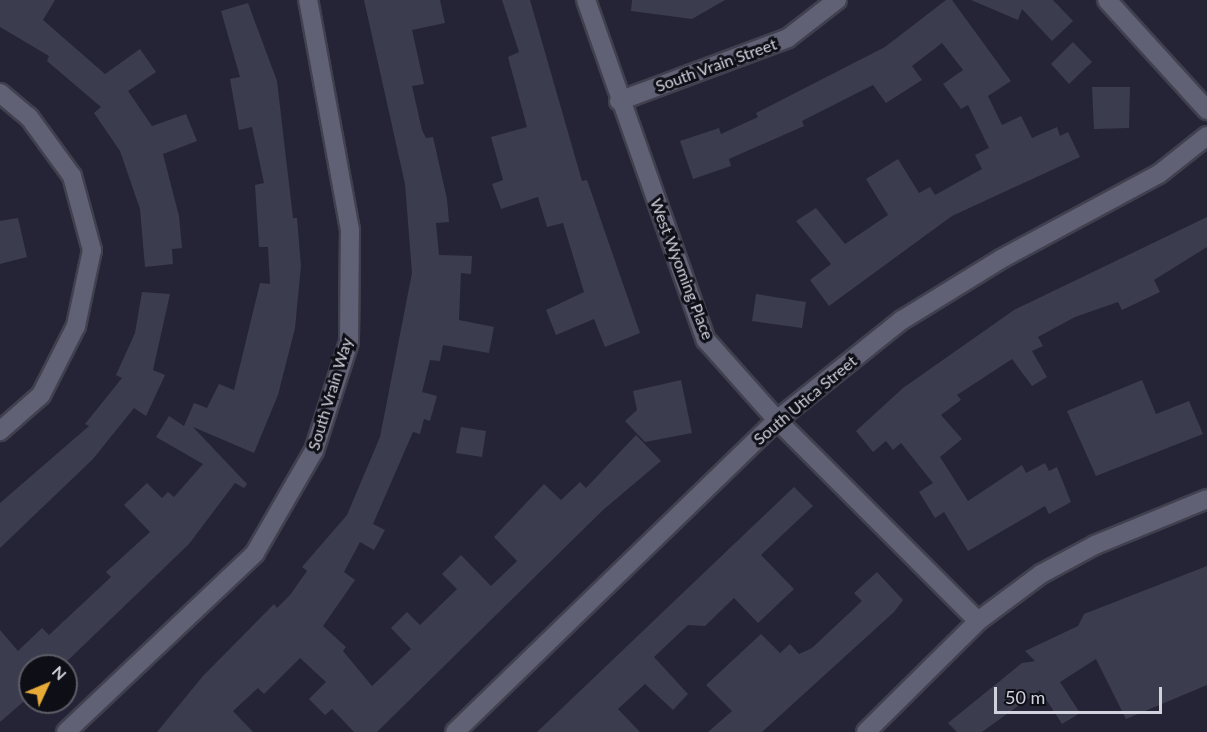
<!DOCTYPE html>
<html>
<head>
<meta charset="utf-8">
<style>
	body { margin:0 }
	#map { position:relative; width:1207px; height:732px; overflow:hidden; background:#242436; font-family:Lato,sans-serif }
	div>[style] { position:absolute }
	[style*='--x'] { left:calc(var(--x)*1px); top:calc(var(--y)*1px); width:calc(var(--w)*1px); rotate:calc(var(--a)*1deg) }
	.building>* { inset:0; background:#3c3c4f }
	.roads { filter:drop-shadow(2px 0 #41404f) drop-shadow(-2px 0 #41404f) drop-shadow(0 2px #41404f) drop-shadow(0 -2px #41404f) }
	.street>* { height:18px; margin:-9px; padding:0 9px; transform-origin:9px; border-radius:9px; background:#606175 }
	.secondary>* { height:18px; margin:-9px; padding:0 9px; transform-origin:9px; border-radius:9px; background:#606175 }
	span { translate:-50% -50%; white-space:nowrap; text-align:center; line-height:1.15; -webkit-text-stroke:6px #0e0f16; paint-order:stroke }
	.street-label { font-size:16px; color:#d1d2de }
	.north { position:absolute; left:18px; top:654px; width:60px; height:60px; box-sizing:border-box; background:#0e0f16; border:2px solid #5c5d66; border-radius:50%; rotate:46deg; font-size:16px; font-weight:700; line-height:24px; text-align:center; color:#d1d2de }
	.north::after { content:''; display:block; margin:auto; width:21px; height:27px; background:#e8ab37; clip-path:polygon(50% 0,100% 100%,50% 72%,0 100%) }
	.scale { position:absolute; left:994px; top:687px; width:168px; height:27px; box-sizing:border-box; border:3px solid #d1d2de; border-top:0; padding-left:8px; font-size:18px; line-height:21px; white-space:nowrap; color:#d1d2de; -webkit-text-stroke:4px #0e0f16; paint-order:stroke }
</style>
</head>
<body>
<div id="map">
	<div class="building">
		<div style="clip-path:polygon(0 0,55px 0,43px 20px,105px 74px,140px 49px,156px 72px,128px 91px,152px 126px,186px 114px,197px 141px,163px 154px,179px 216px,182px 248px,172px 249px,173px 264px,145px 267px,140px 209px,120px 151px,94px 113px,101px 107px,47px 61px,49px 56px,0 27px)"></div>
		<div style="clip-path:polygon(364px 0,440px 0,445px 23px,412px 30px,424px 84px,412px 86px,422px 130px,426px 138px,433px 137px,447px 199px,449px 222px,436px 223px,439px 255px,472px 256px,471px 274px,461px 273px,459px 320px,494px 327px,489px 353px,443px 345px,440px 361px,430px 360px,422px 392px,437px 396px,430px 421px,424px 419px,420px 434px,413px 432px,373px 524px,385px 530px,374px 550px,360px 542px,344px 572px,355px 580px,323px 626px,346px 647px,343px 651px,372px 686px,411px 649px,391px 628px,407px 612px,420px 625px,457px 589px,442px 574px,461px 555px,491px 586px,517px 561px,494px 537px,544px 484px,561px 500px,580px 482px,586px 488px,636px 435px,661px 461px,603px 510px,377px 732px,354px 732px,332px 709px,325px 715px,309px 699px,326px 682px,300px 658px,264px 694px,258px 688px,233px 711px,253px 732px,157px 732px,203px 676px,274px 604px,277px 608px,290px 595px,307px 571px,302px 567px,347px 515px,380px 437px,412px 273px,405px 184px)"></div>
		<div style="clip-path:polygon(502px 0,530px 0,582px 181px,587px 180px,640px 333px,605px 347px,594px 319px,556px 335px,546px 310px,584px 292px,563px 223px,547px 227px,538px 197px,501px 209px,492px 184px,503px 180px,491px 137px,527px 127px,508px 57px,519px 52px)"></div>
		<div style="clip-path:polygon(632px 0,725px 0,692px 19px,631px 11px)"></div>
		<div style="clip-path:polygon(946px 0,952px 0,1011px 81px,988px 96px,1002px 125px,1021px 116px,1032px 138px,1057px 127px,1060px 136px,1068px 132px,1080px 157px,952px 216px,829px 306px,810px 280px,831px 264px,796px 221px,816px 208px,845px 244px,888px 215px,866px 179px,898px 159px,919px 193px,930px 187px,935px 195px,982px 169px,975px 155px,989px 148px,968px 105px,961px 109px,943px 84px,963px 70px,942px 43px,912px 66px,922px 80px,886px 103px,873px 85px,802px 121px,804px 126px,729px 159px,731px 166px,693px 179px,680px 141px,719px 128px,721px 134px,758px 117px,756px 113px,885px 47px)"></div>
		<div style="clip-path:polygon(971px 0,1053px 0,1073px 21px,1052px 41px,1022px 9px,1018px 20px)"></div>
		<div style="clip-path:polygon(248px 3px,277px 81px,293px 218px,297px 218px,301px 266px,295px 328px,278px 395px,254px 453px,193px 427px,247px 484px,244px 488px,235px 483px,189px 544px,62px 666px,30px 666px,30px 696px,0 722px,0 630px,18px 651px,42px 628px,49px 635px,111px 577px,106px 572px,150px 532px,124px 505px,147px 483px,162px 498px,168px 492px,174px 497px,203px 464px,156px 437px,169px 416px,184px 426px,194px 403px,207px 408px,219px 384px,234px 390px,260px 283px,270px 284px,268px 247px,259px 247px,255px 185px,264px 183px,252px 127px,239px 130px,230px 79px,240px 77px,221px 11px)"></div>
		<div style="clip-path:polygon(1073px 42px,1092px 62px,1069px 84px,1051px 64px)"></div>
		<div style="clip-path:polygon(1092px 87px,1130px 87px,1129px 128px,1094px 129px)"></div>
		<div style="clip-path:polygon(1207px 217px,1207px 247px,1154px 280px,1160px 292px,1122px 310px,1118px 302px,1075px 317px,1038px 337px,1043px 346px,1032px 351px,1047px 377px,1032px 386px,1012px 359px,957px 395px,961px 400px,941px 415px,962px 439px,940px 457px,968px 501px,1022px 465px,1026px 473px,1045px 463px,1049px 471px,1057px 467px,1071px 502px,1049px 514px,1045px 506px,968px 551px,944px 512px,935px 518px,919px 492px,933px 483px,901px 443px,893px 450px,886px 441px,873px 452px,856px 431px,903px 388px,1014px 310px)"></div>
		<div style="clip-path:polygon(18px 218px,27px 257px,0 264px,0 221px)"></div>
		<div style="clip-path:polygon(142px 292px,170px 294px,153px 370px,165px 375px,146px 416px,134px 408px,93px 459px,0 548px,0 503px,89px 426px,85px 424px,122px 378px,116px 375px,135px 333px)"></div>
		<div style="clip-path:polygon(756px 294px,806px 302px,802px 328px,752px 321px)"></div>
		<div style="clip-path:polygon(681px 380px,692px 433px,645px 442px,625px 421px,637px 410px,633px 391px)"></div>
		<div style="clip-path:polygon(1142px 380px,1156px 414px,1189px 401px,1203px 434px,1096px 476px,1067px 411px)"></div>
		<div style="clip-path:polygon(461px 427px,486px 431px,482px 457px,456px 453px)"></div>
		<div style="clip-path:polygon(794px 487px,813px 506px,761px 555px,794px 589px,758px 623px,734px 598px,705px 626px,688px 625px,654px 657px,688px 694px,673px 710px,645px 684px,618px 709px,640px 732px,537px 732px)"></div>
		<div style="clip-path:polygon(1207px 566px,1207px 685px,1126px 719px,1096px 659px,1060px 682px,1080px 713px,1062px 724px,1040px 690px,982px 732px,957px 732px,948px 723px,1022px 663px,1035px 661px,1025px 651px,1078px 626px,1084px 614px)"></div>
		<div style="clip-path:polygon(877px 572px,903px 600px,894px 612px,762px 732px,708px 732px,732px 711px,706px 685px,761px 634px,780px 653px,790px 644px,799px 654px,812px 648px,862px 601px,854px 593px)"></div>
	</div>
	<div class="roads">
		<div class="street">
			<div style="--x:586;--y:0;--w:361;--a:70.6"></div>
			<div style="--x:706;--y:340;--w:107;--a:48.4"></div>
			<div style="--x:777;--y:420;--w:284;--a:45"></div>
			<div style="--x:0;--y:93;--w:38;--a:40"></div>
			<div style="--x:29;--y:117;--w:73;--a:53.9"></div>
			<div style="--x:72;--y:176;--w:77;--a:74.9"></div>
			<div style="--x:92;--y:250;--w:78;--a:101.9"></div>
			<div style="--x:76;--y:326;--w:77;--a:116.9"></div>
			<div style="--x:41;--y:395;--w:55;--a:138.7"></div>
			<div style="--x:619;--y:101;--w:180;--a:-20.4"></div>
			<div style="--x:788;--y:38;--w:62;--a:-37.8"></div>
			<div style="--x:66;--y:732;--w:260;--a:-43.4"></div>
			<div style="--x:255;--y:553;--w:118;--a:-60"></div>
			<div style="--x:314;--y:451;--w:114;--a:-72.2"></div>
			<div style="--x:349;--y:342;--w:112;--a:-89.5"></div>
			<div style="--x:350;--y:230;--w:234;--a:-100.3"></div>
			<div style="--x:455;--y:732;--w:448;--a:-44.1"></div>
			<div style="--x:777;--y:420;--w:160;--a:-38.7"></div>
			<div style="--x:902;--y:320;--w:116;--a:-31.6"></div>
			<div style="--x:1001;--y:259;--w:179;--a:-28.3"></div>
			<div style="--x:1159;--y:174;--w:61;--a:-38.4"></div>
		</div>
		<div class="secondary">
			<div style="--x:1107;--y:0;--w:149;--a:47.7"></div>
			<div style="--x:866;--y:732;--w:158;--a:-44.7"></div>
			<div style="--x:978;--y:621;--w:79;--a:-36.7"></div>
			<div style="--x:1041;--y:574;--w:61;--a:-28.2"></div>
			<div style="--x:1095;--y:545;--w:121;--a:-22.3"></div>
		</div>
	</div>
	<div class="street-label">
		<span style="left:716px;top:65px;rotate:-20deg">South Vrain Street</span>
		<span style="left:682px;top:269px;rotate:69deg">West Wyoming Place</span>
		<span style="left:330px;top:394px;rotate:-73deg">South Vrain Way</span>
		<span style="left:805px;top:400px;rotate:-40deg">South Utica Street</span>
	</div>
	<div class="north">N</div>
	<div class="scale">50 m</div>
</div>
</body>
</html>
